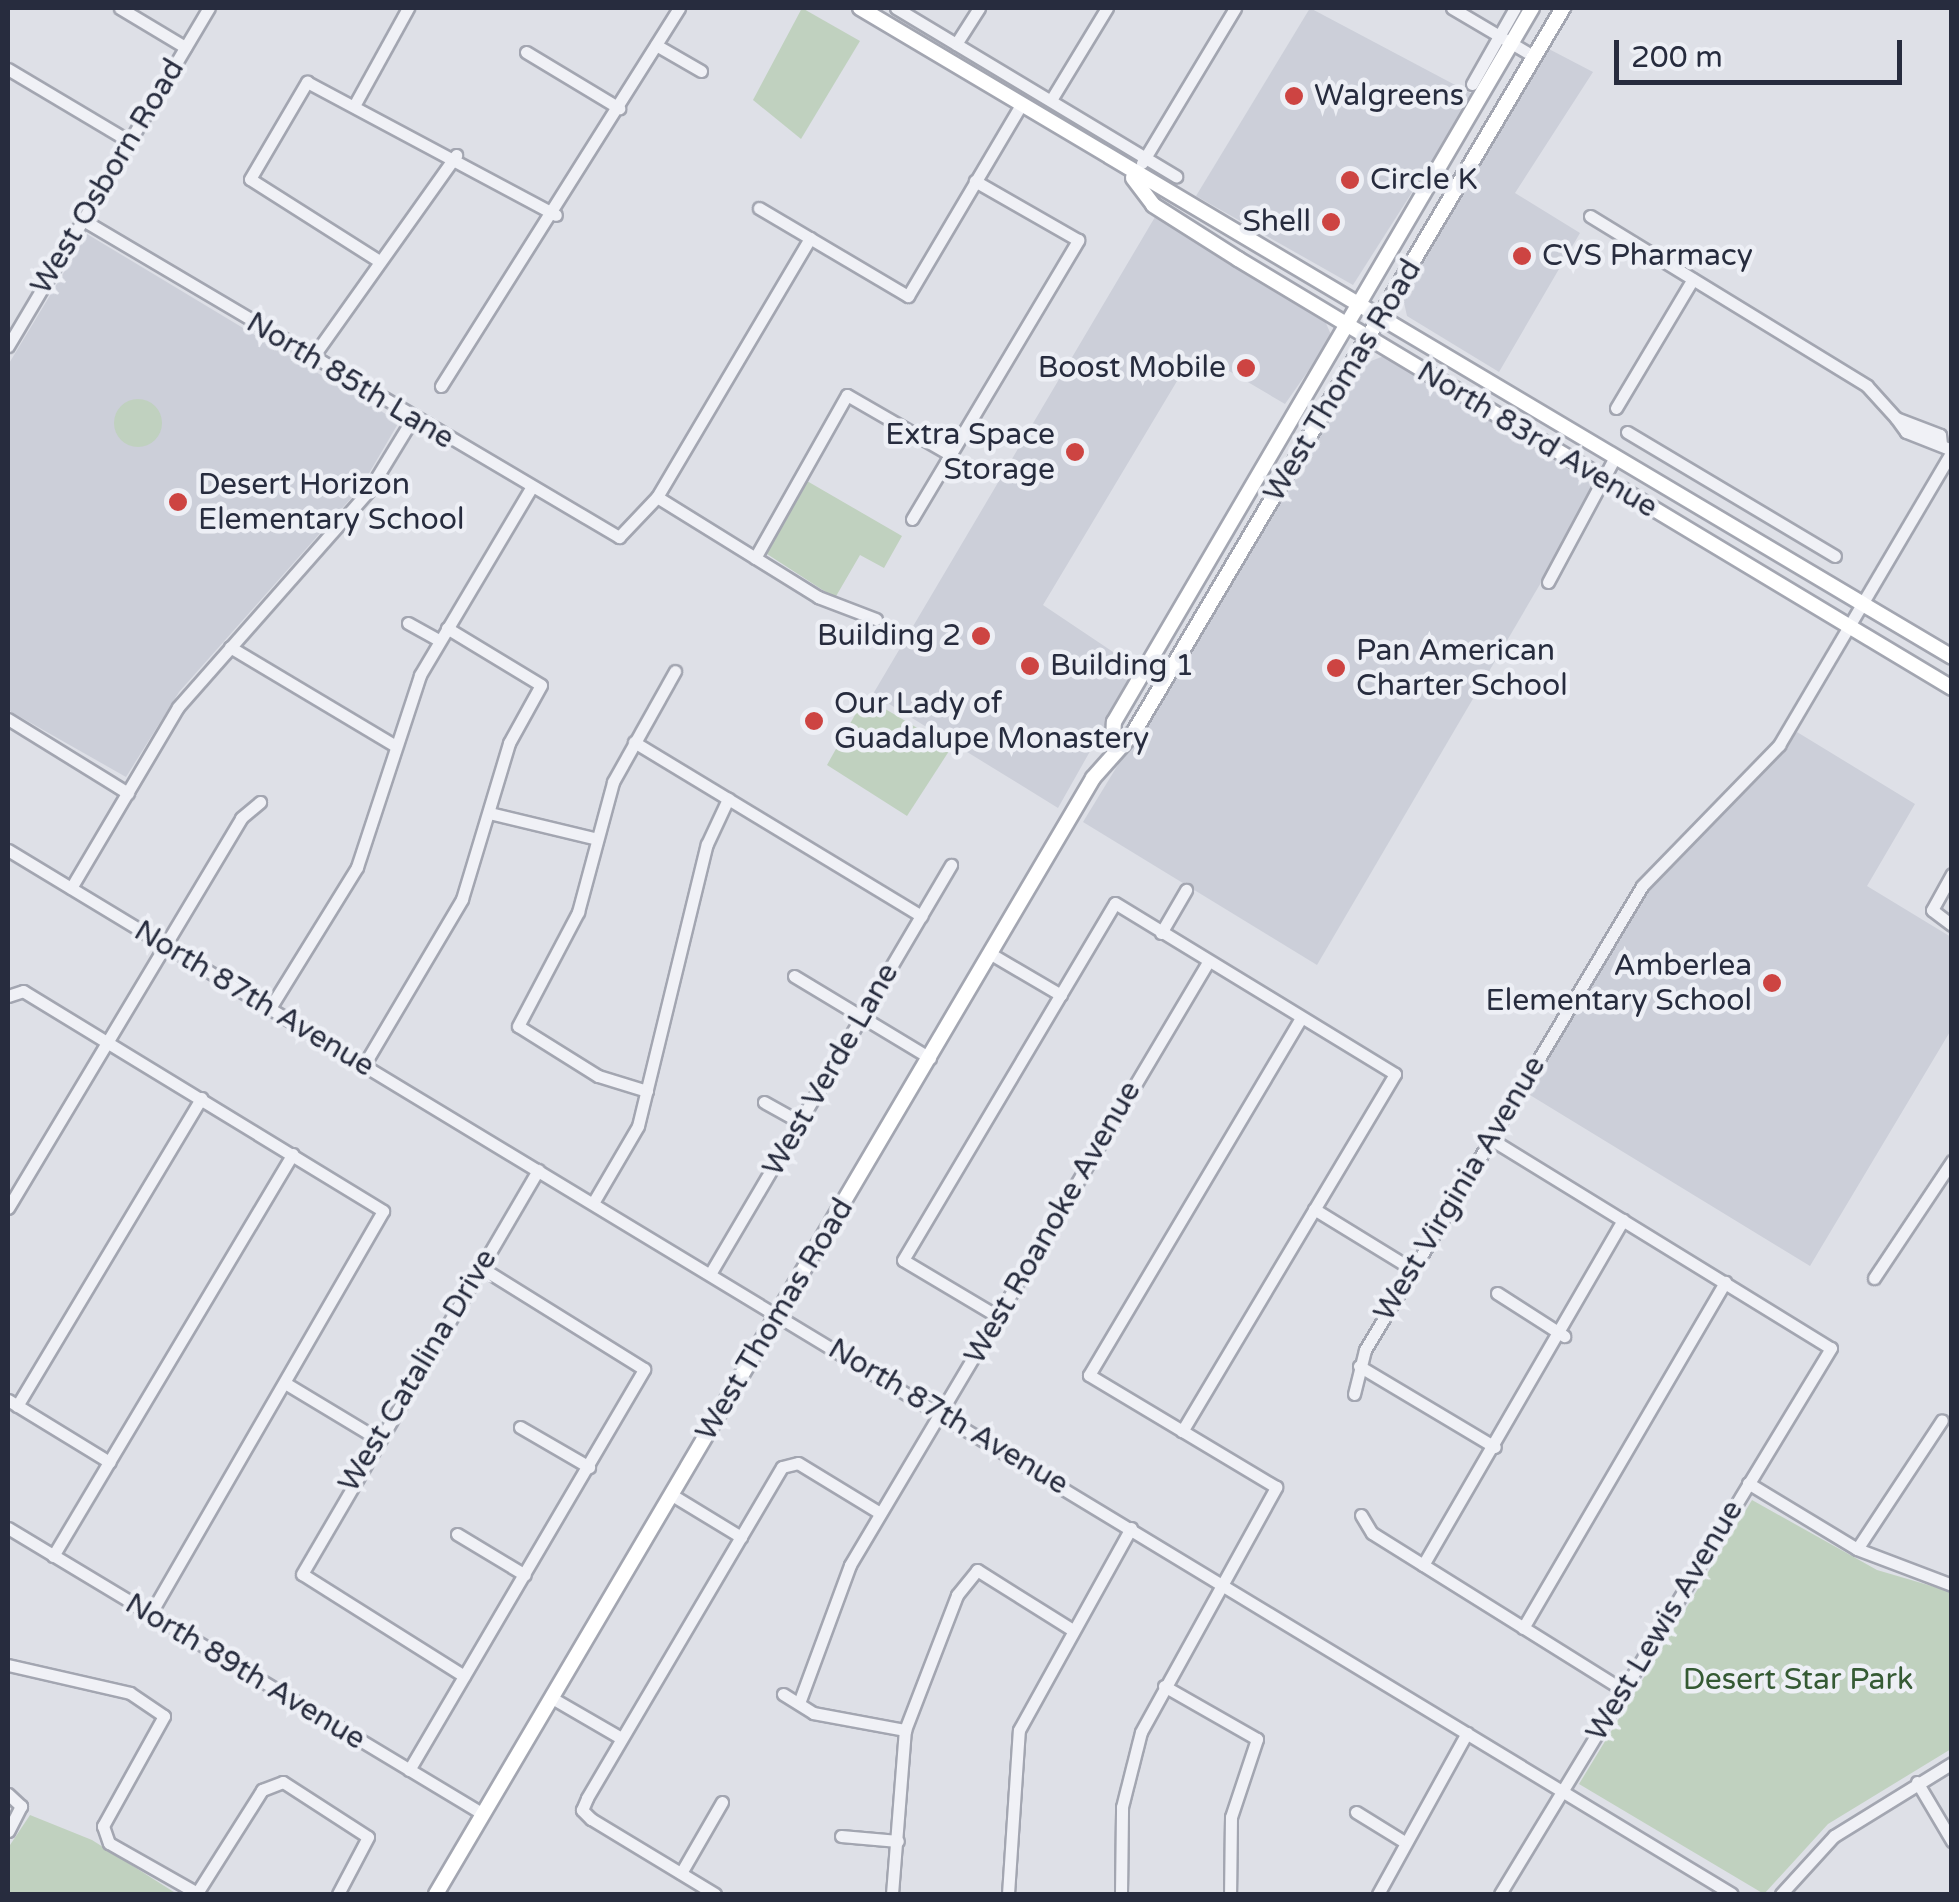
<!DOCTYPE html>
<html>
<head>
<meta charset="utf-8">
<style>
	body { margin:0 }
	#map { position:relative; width:1959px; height:1902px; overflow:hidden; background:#dee0e7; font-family:"Varela Round",sans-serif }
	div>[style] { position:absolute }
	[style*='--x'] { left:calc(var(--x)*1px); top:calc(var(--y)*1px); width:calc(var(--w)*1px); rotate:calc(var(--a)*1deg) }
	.built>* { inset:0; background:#cccfd9 }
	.green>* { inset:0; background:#c0d1bf }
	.round { border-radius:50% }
	.roads { filter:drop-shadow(2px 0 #a3a6b1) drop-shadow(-2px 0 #a3a6b1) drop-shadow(0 2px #a3a6b1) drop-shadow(0 -2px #a3a6b1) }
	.minor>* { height:11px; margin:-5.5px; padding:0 5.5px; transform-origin:5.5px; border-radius:5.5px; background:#f0f1f6 }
	.major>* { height:14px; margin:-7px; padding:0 7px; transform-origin:7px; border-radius:7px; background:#fff }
	.dots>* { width:28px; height:28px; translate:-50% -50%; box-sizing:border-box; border:5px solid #edeff5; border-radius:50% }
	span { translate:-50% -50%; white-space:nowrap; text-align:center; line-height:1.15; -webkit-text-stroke:9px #edeff5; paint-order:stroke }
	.poi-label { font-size:30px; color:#272c3e }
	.left { translate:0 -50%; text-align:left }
	.right { translate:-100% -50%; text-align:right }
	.street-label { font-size:30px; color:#272c3e }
	.park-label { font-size:30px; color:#355a34 }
	.frame { position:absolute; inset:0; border:10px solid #272c3e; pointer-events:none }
	.scale { position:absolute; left:1614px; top:40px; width:288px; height:45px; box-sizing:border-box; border:5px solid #272c3e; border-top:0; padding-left:12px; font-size:30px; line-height:35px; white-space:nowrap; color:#272c3e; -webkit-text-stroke:8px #edeff5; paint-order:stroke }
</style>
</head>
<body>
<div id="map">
	<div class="built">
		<div style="clip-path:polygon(1310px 8px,1474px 95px,1353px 285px,1196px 196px)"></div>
		<div style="clip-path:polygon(1547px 48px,1593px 72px,1515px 193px,1580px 233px,1499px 372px,1407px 316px,1403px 298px)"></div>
		<div style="clip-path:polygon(1155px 217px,1325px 321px,1332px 337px,1285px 404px,1195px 351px,1043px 605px,1137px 668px,1058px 808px,873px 694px)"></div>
		<div style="clip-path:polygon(87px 234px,399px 422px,361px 487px,179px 692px,126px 777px,8px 710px,8px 365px)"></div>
		<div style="clip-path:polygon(1384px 356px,1597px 487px,1317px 965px,1083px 822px,1363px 364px)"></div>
		<div style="clip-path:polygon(1797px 732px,1915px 804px,1867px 886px,1951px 937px,1951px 1030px,1810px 1266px,1525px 1092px,1651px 888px)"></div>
	</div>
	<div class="green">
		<div style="clip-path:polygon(802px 8px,860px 41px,801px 139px,753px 100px)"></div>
		<div class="round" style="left:114px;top:399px;width:48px;height:48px"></div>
		<div style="clip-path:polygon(807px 481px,902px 536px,884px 568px,860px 555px,835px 598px,767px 554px)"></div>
		<div style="clip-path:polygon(865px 697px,951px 748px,907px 816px,827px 765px)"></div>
		<div style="clip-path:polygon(1752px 1500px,1877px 1570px,1952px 1592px,1951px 1749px,1828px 1824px,1764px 1894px,1579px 1784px)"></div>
		<div style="clip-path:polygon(30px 1815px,92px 1840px,177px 1894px,8px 1894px,8px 1848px)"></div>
	</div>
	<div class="roads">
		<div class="minor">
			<div style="--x:120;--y:8;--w:76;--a:31"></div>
			<div style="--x:896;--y:8;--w:327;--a:31"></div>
			<div style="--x:1452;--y:8;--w:96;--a:30.6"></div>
			<div style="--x:956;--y:44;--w:43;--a:-57.4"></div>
			<div style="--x:656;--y:45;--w:52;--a:30"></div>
			<div style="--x:526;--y:52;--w:109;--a:31.1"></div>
			<div style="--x:8;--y:69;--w:141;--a:30.8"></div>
			<div style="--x:1472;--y:84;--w:87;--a:-60.5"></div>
			<div style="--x:1051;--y:100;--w:108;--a:-58.7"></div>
			<div style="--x:355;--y:104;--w:110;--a:-61.1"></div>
			<div style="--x:1142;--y:163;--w:181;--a:-59"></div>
			<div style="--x:759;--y:208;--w:173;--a:30.6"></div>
			<div style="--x:908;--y:296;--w:222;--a:-59.4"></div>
			<div style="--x:1590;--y:216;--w:325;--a:31.5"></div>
			<div style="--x:1867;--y:386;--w:43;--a:47.8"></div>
			<div style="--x:83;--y:220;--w:623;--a:30.6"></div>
			<div style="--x:619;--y:537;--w:55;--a:-46.5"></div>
			<div style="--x:657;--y:497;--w:301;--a:-59.4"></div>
			<div style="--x:376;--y:259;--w:149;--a:-147.6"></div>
			<div style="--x:250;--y:179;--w:113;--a:-59.6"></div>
			<div style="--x:307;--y:82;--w:282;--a:28.1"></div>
			<div style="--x:8;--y:346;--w:393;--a:-59.3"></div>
			<div style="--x:312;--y:358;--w:249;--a:-54.6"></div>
			<div style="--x:441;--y:386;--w:447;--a:-57.8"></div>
			<div style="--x:1616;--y:408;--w:150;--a:-59.2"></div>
			<div style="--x:1627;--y:432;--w:242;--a:30.8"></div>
			<div style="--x:1941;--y:444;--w:9;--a:-96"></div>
			<div style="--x:1940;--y:435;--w:47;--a:-158.9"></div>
			<div style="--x:1896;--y:418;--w:17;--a:54"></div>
			<div style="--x:1906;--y:432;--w:49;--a:21.4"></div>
			<div style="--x:657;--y:497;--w:190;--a:31.8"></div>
			<div style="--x:818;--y:597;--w:62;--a:20.8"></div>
			<div style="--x:912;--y:519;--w:325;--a:-59.2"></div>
			<div style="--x:1078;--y:240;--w:119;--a:-150.2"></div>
			<div style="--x:755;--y:558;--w:187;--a:-60.6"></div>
			<div style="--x:847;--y:395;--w:118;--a:30"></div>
			<div style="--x:1548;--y:582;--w:142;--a:-61.8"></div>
			<div style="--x:408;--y:623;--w:35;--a:29"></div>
			<div style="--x:230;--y:647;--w:191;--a:30.9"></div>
			<div style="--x:8;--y:719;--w:141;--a:31.7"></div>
			<div style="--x:634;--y:742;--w:336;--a:31.2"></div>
			<div style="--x:489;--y:813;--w:111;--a:13.5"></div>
			<div style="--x:8;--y:850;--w:2015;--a:31.2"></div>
			<div style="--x:1952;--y:874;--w:41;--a:119.1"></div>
			<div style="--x:1932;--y:910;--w:25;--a:37"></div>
			<div style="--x:71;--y:888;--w:210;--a:-59.4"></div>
			<div style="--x:178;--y:707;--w:289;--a:-48.6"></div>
			<div style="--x:369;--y:490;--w:84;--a:-58.6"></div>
			<div style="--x:1161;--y:933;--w:50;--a:-59.8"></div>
			<div style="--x:991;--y:954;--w:81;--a:30.4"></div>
			<div style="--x:794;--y:976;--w:159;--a:31.1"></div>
			<div style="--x:8;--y:996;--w:16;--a:-18"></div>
			<div style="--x:23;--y:991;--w:422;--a:31.4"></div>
			<div style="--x:383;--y:1211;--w:466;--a:120"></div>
			<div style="--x:270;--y:1008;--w:166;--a:-58.3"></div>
			<div style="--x:357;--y:867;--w:202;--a:-71.8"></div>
			<div style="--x:420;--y:675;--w:215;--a:-59.3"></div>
			<div style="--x:364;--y:1065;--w:193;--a:-59.4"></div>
			<div style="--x:462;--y:899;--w:163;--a:-73.2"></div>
			<div style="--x:509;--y:743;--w:66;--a:-61.1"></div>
			<div style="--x:541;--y:685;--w:110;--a:-148.8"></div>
			<div style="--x:647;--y:1091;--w:51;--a:-163"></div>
			<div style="--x:598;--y:1076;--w:94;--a:-148"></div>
			<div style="--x:518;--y:1026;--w:129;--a:-62.2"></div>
			<div style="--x:578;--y:912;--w:135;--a:-74.9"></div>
			<div style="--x:613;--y:782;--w:127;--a:-60.8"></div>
			<div style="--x:764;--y:1102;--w:41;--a:29.1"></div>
			<div style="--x:1489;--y:1138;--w:401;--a:31.6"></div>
			<div style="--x:1831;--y:1348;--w:638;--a:121.23"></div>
			<div style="--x:593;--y:1203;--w:89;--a:-59.7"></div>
			<div style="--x:638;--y:1126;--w:290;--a:-76.3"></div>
			<div style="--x:707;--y:844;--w:50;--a:-65"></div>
			<div style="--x:8;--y:1208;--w:454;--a:-59.1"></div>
			<div style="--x:241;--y:818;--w:25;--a:-40"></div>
			<div style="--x:1314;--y:1209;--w:115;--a:31.5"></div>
			<div style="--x:710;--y:1274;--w:475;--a:-59.5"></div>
			<div style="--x:1874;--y:1278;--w:141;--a:-56.3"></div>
			<div style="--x:1497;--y:1293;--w:80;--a:32.7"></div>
			<div style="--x:997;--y:1316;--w:109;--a:-149.2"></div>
			<div style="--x:903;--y:1260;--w:415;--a:-59.3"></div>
			<div style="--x:1115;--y:903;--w:328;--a:31.4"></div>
			<div style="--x:1395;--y:1074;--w:416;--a:120.8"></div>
			<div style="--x:1359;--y:1366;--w:158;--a:30.8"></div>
			<div style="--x:285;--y:1383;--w:109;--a:31.1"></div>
			<div style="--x:1354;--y:1394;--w:45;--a:-76"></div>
			<div style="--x:1365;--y:1350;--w:540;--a:-59.16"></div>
			<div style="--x:1642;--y:886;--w:197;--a:-45.8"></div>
			<div style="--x:1779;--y:745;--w:341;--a:-59.5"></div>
			<div style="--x:8;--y:1400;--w:119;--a:31.5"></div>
			<div style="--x:17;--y:1406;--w:359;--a:-59.1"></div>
			<div style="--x:520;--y:1427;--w:80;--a:30.1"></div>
			<div style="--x:1748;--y:1483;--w:127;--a:31.2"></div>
			<div style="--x:1857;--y:1549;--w:102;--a:20.8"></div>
			<div style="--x:672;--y:1495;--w:81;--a:31.3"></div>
			<div style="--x:1361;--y:1515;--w:21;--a:59"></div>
			<div style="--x:1372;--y:1533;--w:295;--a:32"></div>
			<div style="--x:8;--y:1528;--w:554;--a:31.05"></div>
			<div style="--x:457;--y:1534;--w:79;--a:31.1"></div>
			<div style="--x:1857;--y:1549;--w:154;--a:-56.6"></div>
			<div style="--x:53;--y:1556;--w:468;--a:-59.2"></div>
			<div style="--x:1423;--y:1565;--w:399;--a:-59.9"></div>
			<div style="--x:1523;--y:1628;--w:401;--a:-59.7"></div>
			<div style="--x:8;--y:1665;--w:125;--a:12.9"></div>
			<div style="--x:130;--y:1693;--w:41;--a:34.1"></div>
			<div style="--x:164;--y:1716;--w:126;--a:119"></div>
			<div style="--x:103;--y:1826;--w:18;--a:71"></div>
			<div style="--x:109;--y:1843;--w:101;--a:29.6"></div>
			<div style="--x:197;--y:1893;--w:122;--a:-57.7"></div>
			<div style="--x:262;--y:1790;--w:22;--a:-21"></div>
			<div style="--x:283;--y:1782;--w:101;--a:32.9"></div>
			<div style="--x:368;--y:1837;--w:64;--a:117.8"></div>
			<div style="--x:464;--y:1676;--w:191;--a:-147.8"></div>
			<div style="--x:302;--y:1574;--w:468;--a:-59.7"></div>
			<div style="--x:1164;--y:1686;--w:107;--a:29.7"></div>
			<div style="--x:1257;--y:1739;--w:82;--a:108.4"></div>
			<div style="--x:1231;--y:1817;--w:77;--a:90.7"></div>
			<div style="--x:783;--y:1694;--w:36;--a:32"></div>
			<div style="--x:813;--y:1713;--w:94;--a:10.5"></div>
			<div style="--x:552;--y:1698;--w:80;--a:30.1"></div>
			<div style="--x:799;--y:1703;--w:147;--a:-69.7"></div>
			<div style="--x:850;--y:1565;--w:701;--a:-59.3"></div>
			<div style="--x:409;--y:1770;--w:465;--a:-59.6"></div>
			<div style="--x:644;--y:1369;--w:193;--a:-148.1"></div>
			<div style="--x:1917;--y:1782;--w:69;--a:59.3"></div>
			<div style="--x:8;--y:1794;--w:18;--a:43"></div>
			<div style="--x:21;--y:1806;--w:28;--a:117"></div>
			<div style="--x:1356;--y:1812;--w:55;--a:31.7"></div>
			<div style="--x:841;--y:1836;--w:57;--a:5"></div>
			<div style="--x:681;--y:1873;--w:82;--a:-60"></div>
			<div style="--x:715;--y:1894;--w:145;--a:-148.8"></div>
			<div style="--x:591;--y:1819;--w:13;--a:-135"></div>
			<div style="--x:582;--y:1810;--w:13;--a:-67"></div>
			<div style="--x:587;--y:1798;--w:384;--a:-59.5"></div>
			<div style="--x:782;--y:1467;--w:16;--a:-14"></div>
			<div style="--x:798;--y:1463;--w:96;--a:31.4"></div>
			<div style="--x:892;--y:1894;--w:165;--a:-85.5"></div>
			<div style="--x:905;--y:1730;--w:145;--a:-68.9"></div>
			<div style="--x:957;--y:1595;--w:32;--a:-51"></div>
			<div style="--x:977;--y:1570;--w:111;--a:32.1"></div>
			<div style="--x:1008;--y:1894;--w:164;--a:-86.2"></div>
			<div style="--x:1019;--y:1730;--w:231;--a:-61"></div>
			<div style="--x:1121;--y:1894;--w:87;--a:-89.3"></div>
			<div style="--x:1122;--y:1807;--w:77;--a:-75.8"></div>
			<div style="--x:1141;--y:1732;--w:280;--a:-61.1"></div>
			<div style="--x:1276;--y:1487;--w:218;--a:-149.1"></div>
			<div style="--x:1089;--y:1375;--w:415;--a:-59.3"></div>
			<div style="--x:1378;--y:1894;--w:184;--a:-61.1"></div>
			<div style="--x:1781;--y:1894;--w:79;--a:-47.6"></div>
			<div style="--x:1834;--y:1836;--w:139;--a:-31.7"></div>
		</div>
		<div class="major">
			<div style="--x:860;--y:8;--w:1270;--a:30.72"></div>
			<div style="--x:1133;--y:178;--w:34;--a:53"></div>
			<div style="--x:1153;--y:205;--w:101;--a:32.4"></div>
			<div style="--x:1238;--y:259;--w:833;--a:31"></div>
			<div style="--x:1113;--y:745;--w:23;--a:-88"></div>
			<div style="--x:1114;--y:722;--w:827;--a:-59.65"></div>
			<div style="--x:436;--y:1894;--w:1295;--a:-59.51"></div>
			<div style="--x:1093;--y:778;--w:62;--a:-48.3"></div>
			<div style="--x:1134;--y:732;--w:842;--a:-59.35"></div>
		</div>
	</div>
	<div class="dots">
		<div style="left:1294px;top:96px;background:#cd4442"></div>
		<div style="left:1350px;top:180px;background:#cd4442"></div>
		<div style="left:1331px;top:222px;background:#cd4442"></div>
		<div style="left:1522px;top:256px;background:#cd4442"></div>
		<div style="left:1246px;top:368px;background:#cd4442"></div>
		<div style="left:1075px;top:452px;background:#cd4442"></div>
		<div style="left:178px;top:502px;background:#cd4442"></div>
		<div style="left:981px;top:636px;background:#cd4442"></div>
		<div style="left:1030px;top:666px;background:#cd4442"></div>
		<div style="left:1336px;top:668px;background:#cd4442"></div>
		<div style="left:814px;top:721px;background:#cd4442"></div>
		<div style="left:1772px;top:983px;background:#cd4442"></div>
	</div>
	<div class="poi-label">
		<span class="left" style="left:1314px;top:96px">Walgreens</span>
		<span class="left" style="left:1370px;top:180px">Circle K</span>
		<span class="right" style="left:1311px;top:222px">Shell</span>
		<span class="left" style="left:1542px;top:256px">CVS Pharmacy</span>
		<span class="right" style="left:1226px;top:368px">Boost Mobile</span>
		<span class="right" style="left:1055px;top:452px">Extra Space<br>Storage</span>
		<span class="left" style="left:198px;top:502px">Desert Horizon<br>Elementary School</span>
		<span class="right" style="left:961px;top:636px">Building 2</span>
		<span class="left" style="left:1356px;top:668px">Pan American<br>Charter School</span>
		<span class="left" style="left:1050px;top:666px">Building 1</span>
		<span class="left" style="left:834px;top:721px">Our Lady of<br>Guadalupe Monastery</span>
		<span class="right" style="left:1752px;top:983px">Amberlea<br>Elementary School</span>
	</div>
	<div class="street-label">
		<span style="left:108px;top:177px;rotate:-59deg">West Osborn Road</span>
		<span style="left:350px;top:381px;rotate:31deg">North 85th Lane</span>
		<span style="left:1343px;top:381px;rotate:-59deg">West Thomas Road</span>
		<span style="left:1537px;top:440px;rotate:31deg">North 83rd Avenue</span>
		<span style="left:254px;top:999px;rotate:31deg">North 87th Avenue</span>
		<span style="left:831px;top:1070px;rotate:-60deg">West Verde Lane</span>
		<span style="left:1460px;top:1189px;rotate:-59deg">West Virginia Avenue</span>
		<span style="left:1053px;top:1223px;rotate:-60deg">West Roanoke Avenue</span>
		<span style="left:775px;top:1320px;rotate:-59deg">West Thomas Road</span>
		<span style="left:418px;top:1371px;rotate:-59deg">West Catalina Drive</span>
		<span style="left:948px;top:1417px;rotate:31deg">North 87th Avenue</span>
		<span style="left:1665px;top:1621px;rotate:-59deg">West Lewis Avenue</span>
		<span style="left:245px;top:1672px;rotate:31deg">North 89th Avenue</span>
	</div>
	<div class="park-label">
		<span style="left:1798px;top:1680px">Desert Star Park</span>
	</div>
	<div class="frame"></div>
	<div class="scale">200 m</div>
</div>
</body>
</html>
